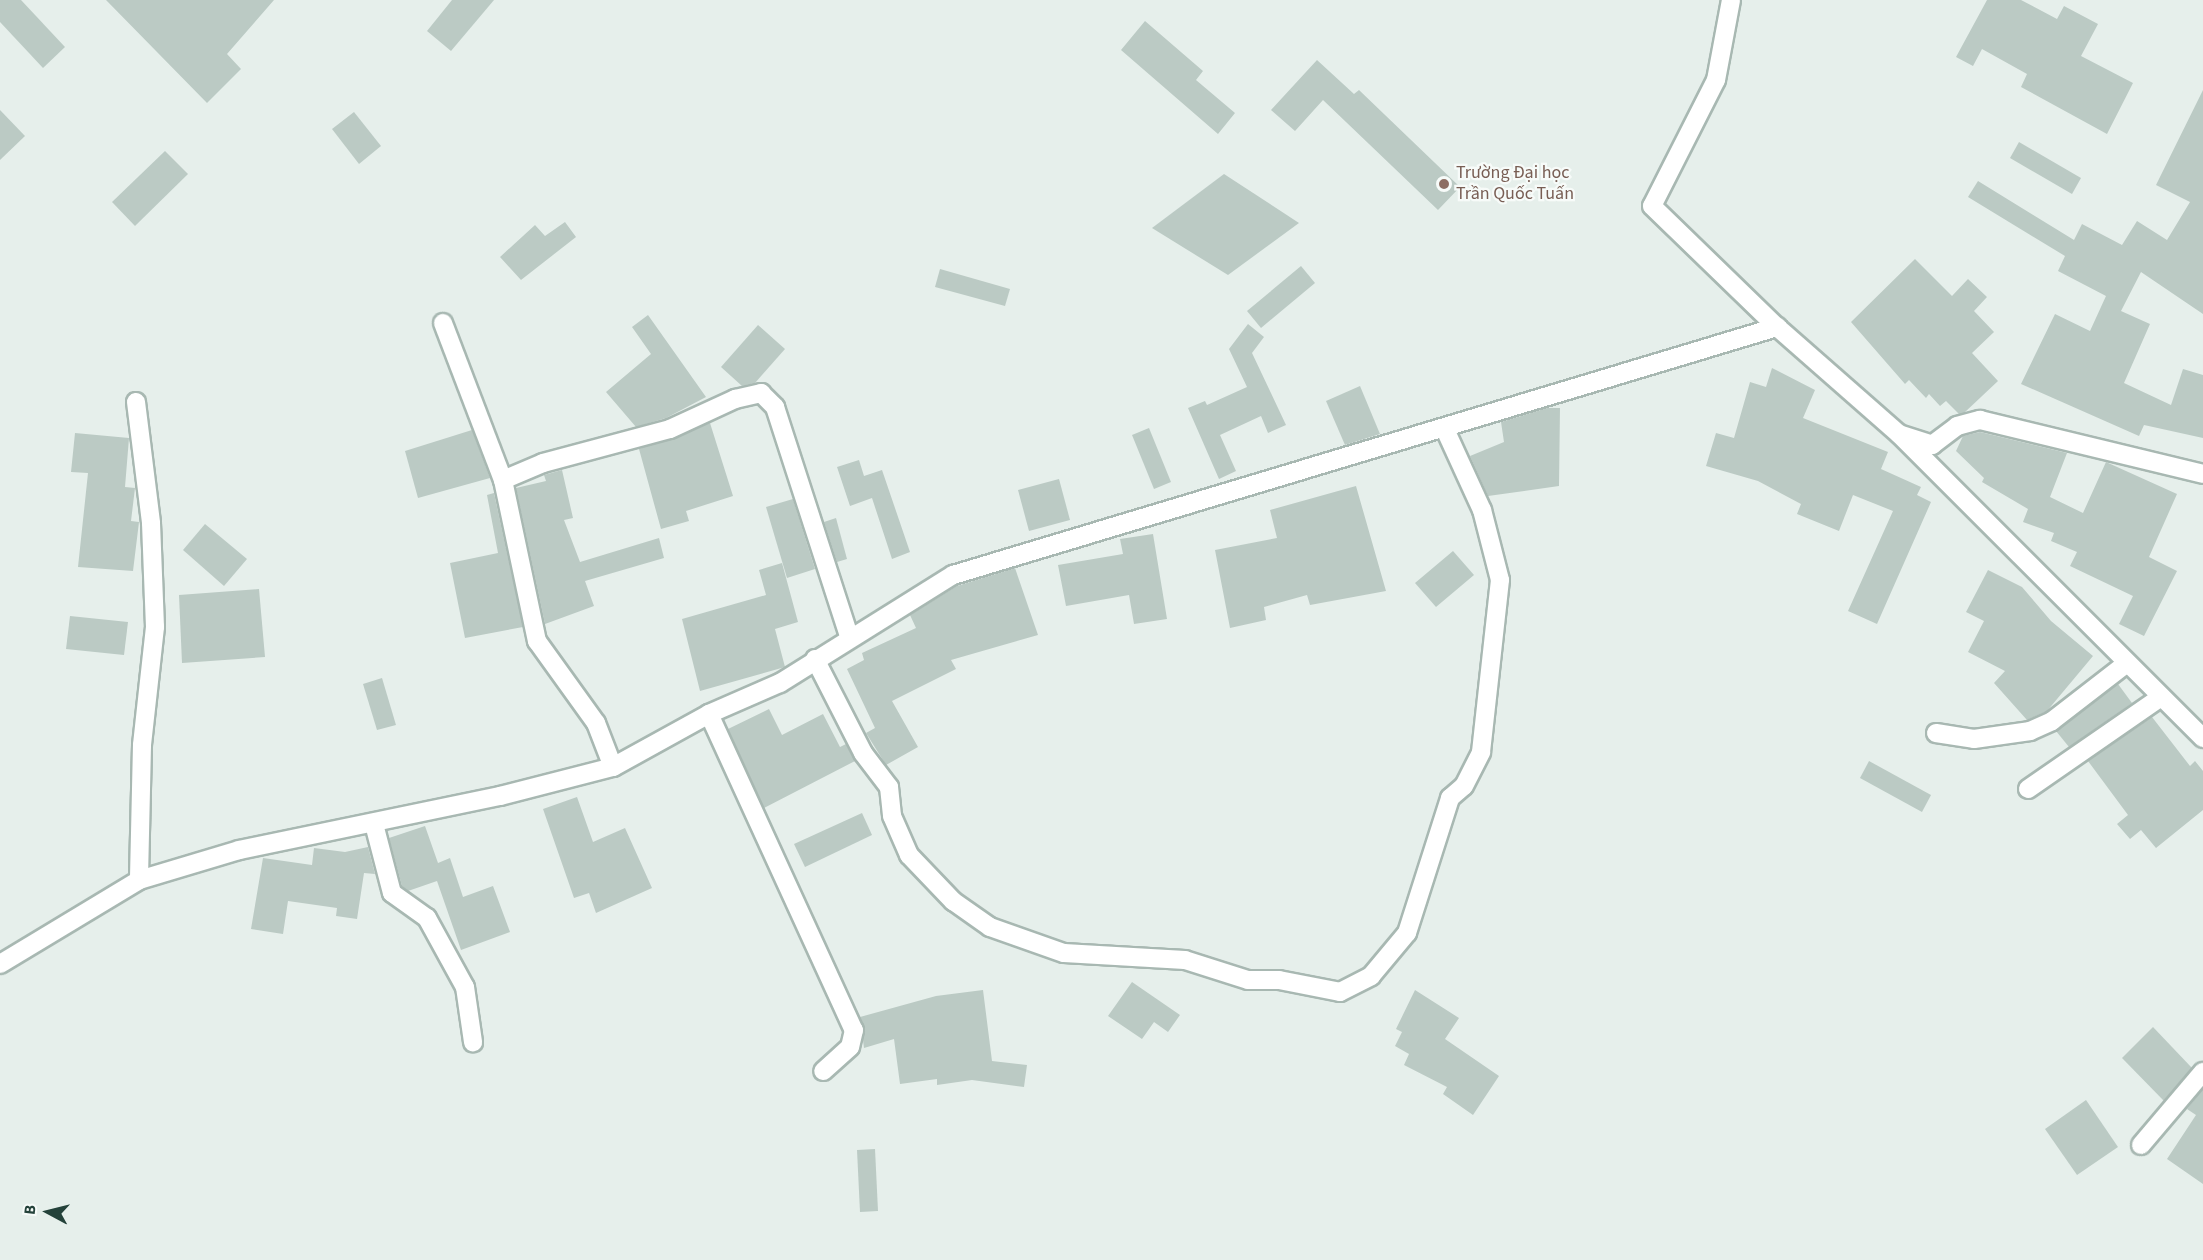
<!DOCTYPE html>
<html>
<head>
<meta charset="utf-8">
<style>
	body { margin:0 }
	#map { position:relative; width:2203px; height:1260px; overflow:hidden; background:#e6efeb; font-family:"Source Sans 3",sans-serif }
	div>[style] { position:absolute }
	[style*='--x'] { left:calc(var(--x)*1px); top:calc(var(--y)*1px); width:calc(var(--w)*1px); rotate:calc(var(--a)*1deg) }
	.building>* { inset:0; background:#bbcac4 }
	.roads { filter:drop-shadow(2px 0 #a8b8b2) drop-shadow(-2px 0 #a8b8b2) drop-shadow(0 2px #a8b8b2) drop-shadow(0 -2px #a8b8b2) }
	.minor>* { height:18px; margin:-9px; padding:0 9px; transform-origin:9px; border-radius:9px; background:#fff }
	.dots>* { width:16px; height:16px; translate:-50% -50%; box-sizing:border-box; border:3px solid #f7fbf9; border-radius:50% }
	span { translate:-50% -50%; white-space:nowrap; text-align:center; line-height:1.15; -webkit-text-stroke:4.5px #f7fbf9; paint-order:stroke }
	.education-label { font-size:18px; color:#785e54 }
	.left { translate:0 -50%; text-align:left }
	.north { position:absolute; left:18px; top:1182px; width:60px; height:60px; -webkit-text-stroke:4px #f7fbf9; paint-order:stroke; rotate:277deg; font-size:16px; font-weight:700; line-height:24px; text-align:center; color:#24423a }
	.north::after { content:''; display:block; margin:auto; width:21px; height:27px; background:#24423a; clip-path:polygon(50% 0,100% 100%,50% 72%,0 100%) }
</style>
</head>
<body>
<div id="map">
	<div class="building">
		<div style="clip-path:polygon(0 0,21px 0,65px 47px,43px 68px,0 22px)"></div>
		<div style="clip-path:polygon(106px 0,274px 0,227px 54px,241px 69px,207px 103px)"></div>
		<div style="clip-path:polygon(452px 0,494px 0,451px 51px,427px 31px)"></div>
		<div style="clip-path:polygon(1987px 0,2021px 0,2057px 19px,2064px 6px,2098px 24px,2081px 56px,2133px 83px,2107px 134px,2021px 87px,2027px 74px,1982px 49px,1973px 66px,1956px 57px)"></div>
		<div style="clip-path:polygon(1145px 21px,1203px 71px,1196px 80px,1235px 113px,1218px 134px,1121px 50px)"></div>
		<div style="clip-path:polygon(1317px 60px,1354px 94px,1359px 90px,1460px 187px,1438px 210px,1323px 100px,1295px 131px,1271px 110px)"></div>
		<div style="clip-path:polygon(2203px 90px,2203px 314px,2141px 272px,2121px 311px,2150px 324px,2124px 383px,2171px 405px,2183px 369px,2203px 375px,2203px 438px,2144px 425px,2139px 436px,2021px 384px,2055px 314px,2090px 331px,2106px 296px,2058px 271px,2065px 256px,1968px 197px,1978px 181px,2074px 240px,2082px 224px,2122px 245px,2137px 221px,2167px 240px,2190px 202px,2156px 185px)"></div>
		<div style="clip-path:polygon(0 110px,25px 136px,0 160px)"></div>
		<div style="clip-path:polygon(354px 112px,381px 146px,359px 164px,332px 129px)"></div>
		<div style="clip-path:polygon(2019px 142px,2081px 178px,2072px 194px,2010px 158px)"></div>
		<div style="clip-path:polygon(165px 151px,188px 174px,135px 226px,112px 202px)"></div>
		<div style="clip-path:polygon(1224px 174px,1299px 223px,1228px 275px,1152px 228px)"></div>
		<div style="clip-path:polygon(565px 222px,576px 237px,521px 280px,500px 257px,535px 225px,545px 236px)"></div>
		<div style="clip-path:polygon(1915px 259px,1952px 296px,1968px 279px,1987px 297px,1974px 311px,1994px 332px,1972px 353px,1998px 381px,1964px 413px,1959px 414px,1946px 401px,1940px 406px,1929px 394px,1926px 398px,1909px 380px,1905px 384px,1851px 322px)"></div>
		<div style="clip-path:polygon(1301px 266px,1315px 283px,1261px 328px,1247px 311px)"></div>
		<div style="clip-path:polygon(940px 269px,1010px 289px,1005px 306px,935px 287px)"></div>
		<div style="clip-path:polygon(648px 315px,706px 397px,666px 418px,636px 427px,606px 392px,651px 354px,632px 327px)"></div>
		<div style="clip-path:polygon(1248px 324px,1264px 337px,1252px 353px,1286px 425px,1268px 433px,1261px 416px,1220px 435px,1236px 471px,1219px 479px,1188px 408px,1205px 401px,1207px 405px,1247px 387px,1229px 349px)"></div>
		<div style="clip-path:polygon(758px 325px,785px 349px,755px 383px,742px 386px,721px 367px)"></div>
		<div style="clip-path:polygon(1772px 368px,1815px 390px,1803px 418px,1888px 452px,1881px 469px,1921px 487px,1917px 495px,1931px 502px,1877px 624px,1848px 611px,1893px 511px,1853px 495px,1839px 531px,1797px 514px,1801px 504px,1758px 481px,1706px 466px,1716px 433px,1734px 438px,1750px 382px,1766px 387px)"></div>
		<div style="clip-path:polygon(1360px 386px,1380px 434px,1345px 445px,1326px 401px)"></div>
		<div style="clip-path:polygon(1547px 408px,1560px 408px,1559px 486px,1488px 496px,1470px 456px,1504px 442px,1501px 422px)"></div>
		<div style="clip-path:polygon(710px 423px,733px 496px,686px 511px,689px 521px,661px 529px,639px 449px)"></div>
		<div style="clip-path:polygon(1149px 428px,1171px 482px,1154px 489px,1132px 435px)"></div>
		<div style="clip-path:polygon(472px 430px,490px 478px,418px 498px,405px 451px)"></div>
		<div style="clip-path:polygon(1980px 432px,2067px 453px,2050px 497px,2083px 513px,2106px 462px,2177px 494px,2149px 557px,2177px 571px,2144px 636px,2119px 624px,2133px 596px,2070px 566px,2077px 552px,2051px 541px,2054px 533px,2023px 522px,2028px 509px,1982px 482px,1984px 478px,1956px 451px,1963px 436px)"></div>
		<div style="clip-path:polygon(75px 433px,129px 438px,125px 487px,135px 488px,131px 521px,139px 522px,133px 571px,78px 567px,88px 473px,71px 472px)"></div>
		<div style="clip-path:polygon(859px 460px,864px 476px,882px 470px,910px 552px,892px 559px,872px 498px,850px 506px,837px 467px)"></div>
		<div style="clip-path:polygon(562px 470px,573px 518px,564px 520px,580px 562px,659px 538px,664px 558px,585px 581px,594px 606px,545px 624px,516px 488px,546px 481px,544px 475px)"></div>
		<div style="clip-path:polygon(1059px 479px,1070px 520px,1029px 531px,1018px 490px)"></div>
		<div style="clip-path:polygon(1356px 486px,1386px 591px,1310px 605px,1307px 595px,1264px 607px,1266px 620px,1230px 628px,1215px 550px,1277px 538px,1270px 510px)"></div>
		<div style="clip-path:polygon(494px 493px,523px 627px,465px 638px,450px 563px,498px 553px,487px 495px)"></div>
		<div style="clip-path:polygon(793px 499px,815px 569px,787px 578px,766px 507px)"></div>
		<div style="clip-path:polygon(836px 518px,847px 559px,837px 562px,824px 522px)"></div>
		<div style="clip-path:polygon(205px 524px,247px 559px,224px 586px,183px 550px)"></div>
		<div style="clip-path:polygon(1153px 534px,1167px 619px,1134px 624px,1129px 595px,1066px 606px,1058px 565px,1123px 554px,1120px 539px)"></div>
		<div style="clip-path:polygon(1453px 551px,1474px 575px,1436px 607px,1415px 583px)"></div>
		<div style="clip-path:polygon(782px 563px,798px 622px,775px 629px,785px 667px,700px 691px,682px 619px,766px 595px,759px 570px)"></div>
		<div style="clip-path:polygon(1015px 568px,1038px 635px,951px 660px,956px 669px,892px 701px,918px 747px,886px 765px,866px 733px,875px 728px,847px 669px,864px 660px,862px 653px,916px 628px,910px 615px,957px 586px)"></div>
		<div style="clip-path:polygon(1988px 570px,2022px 587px,2051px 621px,2093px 656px,2047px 711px,2027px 720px,1994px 683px,2005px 671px,1968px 652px,1984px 621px,1966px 612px)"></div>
		<div style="clip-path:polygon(259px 589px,265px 657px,182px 663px,179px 595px)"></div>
		<div style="clip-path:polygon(70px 616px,128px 622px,124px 655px,66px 649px)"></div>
		<div style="clip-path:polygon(382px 678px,396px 725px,377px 730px,363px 684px)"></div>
		<div style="clip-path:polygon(2118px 684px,2132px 703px,2069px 747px,2056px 731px)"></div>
		<div style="clip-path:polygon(769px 709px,782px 735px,823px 714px,840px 747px,846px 744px,855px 761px,764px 808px,728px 729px)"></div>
		<div style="clip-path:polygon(2152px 717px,2190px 766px,2195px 761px,2203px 771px,2203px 810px,2156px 848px,2141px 830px,2130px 839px,2117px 824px,2128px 815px,2088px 761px)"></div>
		<div style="clip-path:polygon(1869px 761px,1931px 795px,1922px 812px,1860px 778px)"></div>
		<div style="clip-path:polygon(577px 797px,593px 842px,625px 828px,652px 888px,596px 913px,589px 893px,574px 898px,543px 809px)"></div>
		<div style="clip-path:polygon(862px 813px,872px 835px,805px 867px,794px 844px)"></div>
		<div style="clip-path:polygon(425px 826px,438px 863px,450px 858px,463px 897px,493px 886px,510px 932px,461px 950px,437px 881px,408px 891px,402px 886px,389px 838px)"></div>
		<div style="clip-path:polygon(368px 847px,375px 874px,364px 873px,357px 919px,336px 916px,337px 908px,288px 901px,283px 934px,251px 929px,263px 858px,312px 865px,314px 848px,345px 852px)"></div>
		<div style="clip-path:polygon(1132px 982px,1180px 1015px,1168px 1032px,1154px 1022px,1142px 1039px,1108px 1016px)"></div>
		<div style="clip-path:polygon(983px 990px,992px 1061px,1027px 1065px,1024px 1087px,972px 1080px,937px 1085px,937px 1079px,900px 1084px,894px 1039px,864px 1048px,860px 1017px,936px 996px)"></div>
		<div style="clip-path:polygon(1415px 990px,1459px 1018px,1445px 1039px,1499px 1076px,1473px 1115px,1443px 1094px,1447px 1087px,1404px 1065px,1409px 1054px,1395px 1046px,1402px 1032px,1396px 1029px)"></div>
		<div style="clip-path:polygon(2153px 1027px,2192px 1068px,2164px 1101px,2122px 1058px)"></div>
		<div style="clip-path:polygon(2203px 1089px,2203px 1184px,2167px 1159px,2196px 1115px,2187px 1109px)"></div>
		<div style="clip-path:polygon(2086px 1100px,2118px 1147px,2077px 1175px,2045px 1129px)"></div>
		<div style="clip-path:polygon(875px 1149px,878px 1211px,860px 1212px,857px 1150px)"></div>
	</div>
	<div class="roads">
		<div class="minor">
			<div style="--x:1731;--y:0;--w:81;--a:100.6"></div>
			<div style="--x:1716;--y:80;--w:141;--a:116.9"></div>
			<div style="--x:1652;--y:206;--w:174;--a:44.1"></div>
			<div style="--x:443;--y:323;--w:168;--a:69.1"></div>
			<div style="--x:503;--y:480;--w:165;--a:78.1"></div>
			<div style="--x:537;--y:641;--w:101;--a:54.3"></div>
			<div style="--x:596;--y:723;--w:47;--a:68.9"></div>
			<div style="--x:136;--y:402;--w:122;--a:82.9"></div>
			<div style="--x:151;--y:523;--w:104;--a:87.8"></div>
			<div style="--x:155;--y:627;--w:119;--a:96.3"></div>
			<div style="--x:142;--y:745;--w:135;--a:91.3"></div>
			<div style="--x:1902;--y:435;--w:32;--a:18"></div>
			<div style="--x:1932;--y:445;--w:31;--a:-37"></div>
			<div style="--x:1957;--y:426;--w:24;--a:-15"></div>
			<div style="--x:1980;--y:420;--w:229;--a:13.6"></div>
			<div style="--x:503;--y:480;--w:43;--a:-23"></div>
			<div style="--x:543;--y:463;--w:131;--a:-15"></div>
			<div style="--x:670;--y:429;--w:72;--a:-24.8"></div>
			<div style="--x:735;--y:399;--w:27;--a:-13"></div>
			<div style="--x:761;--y:393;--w:20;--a:45"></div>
			<div style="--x:775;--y:407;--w:241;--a:72.1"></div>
			<div style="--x:815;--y:659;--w:106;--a:62.9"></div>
			<div style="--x:863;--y:753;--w:43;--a:52.6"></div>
			<div style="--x:889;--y:787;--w:29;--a:84"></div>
			<div style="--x:892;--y:816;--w:43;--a:66.4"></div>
			<div style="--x:909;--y:855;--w:64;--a:46.3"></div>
			<div style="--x:953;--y:901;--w:45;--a:35.1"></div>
			<div style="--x:990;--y:927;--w:78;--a:19.4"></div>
			<div style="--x:1064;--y:953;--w:121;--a:3.3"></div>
			<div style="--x:1185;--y:960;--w:66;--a:17.6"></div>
			<div style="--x:1248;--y:980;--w:31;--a:0"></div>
			<div style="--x:1279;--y:980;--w:62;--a:11.1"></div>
			<div style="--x:1340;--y:992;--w:35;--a:-27"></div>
			<div style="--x:1371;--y:976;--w:56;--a:-50.1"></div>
			<div style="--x:1407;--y:933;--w:142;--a:-72.3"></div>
			<div style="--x:1450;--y:798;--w:18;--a:-41"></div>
			<div style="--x:1464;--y:786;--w:38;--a:-63"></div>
			<div style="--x:1481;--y:752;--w:173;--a:-83.7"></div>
			<div style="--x:1500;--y:580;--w:72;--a:-104.4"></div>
			<div style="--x:1482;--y:510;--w:89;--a:-114.6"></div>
			<div style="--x:709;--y:714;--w:348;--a:65.4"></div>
			<div style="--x:854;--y:1030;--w:17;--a:103"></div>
			<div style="--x:850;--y:1047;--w:36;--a:138"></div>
			<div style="--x:1936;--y:733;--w:38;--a:9"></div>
			<div style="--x:1974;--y:739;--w:57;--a:-8.1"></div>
			<div style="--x:2030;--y:731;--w:24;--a:-24"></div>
			<div style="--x:2052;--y:721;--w:95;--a:-37.7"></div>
			<div style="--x:2028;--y:789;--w:162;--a:-34.7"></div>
			<div style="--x:374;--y:824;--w:71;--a:75.4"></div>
			<div style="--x:392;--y:893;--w:43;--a:35.5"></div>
			<div style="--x:427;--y:918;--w:79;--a:61.2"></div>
			<div style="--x:465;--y:987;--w:56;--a:81.7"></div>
			<div style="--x:0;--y:964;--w:162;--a:-31.1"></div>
			<div style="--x:139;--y:880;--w:104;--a:-16.7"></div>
			<div style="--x:239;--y:850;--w:267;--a:-11.7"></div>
			<div style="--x:500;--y:796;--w:117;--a:-14.4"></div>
			<div style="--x:613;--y:767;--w:110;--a:-28.9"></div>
			<div style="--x:709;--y:714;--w:77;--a:-23.6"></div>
			<div style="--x:780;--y:683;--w:204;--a:-32"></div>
			<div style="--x:953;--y:575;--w:861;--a:-16.75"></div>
			<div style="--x:1777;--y:327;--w:162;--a:41.3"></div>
			<div style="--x:1899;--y:434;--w:430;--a:45"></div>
			<div style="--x:2141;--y:1145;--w:96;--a:-49.7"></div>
		</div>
	</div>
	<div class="dots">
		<div style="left:1444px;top:184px;background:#8d6e63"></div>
	</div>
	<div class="education-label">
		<span class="left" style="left:1456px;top:184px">Trường Đại học<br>Trần Quốc Tuấn</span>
	</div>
	<div class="north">B</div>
</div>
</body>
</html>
